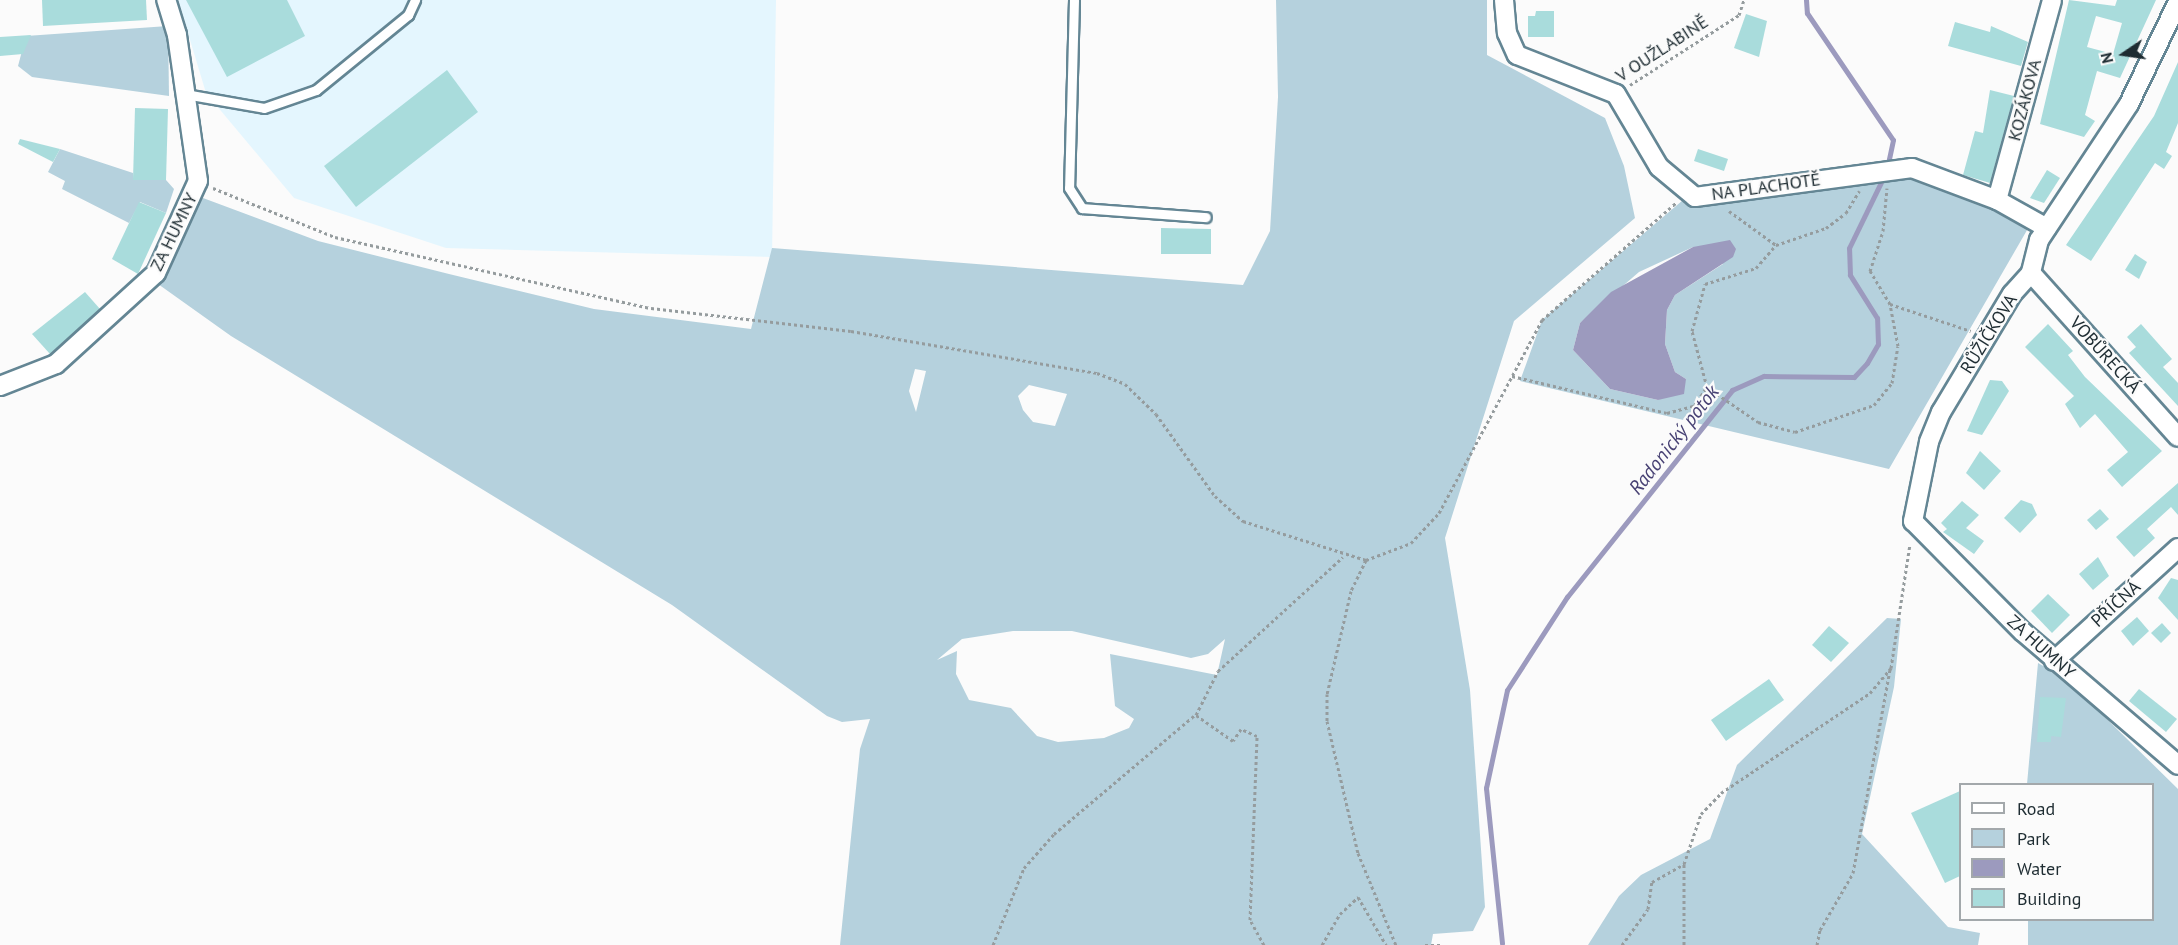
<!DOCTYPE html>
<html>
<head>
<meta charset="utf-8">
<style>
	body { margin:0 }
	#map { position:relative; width:2178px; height:945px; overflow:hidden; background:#fbfbfb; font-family:"PT Sans",sans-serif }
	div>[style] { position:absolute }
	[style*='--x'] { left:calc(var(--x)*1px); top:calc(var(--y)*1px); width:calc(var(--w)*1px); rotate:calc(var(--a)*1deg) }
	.built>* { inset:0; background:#e4f6fe }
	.green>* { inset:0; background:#b5d1dd }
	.water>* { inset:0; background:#9c9abe }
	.stream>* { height:5px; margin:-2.5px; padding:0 2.5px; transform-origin:2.5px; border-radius:2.5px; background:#9c9abe }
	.building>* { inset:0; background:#a9dcdc }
	.path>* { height:3px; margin-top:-1.5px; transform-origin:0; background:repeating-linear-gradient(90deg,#959c9e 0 3px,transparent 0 6px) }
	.roads { filter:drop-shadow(2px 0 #648694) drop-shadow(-2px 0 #648694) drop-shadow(0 2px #648694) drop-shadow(0 -2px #648694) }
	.service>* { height:9px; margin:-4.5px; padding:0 4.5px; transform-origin:4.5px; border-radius:4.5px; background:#fff }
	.minor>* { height:18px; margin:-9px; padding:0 9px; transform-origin:9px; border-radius:9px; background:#fff }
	span { translate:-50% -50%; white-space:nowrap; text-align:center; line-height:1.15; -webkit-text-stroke:4.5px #fbfbfb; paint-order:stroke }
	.street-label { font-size:18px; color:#1e2c32 }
	.water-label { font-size:20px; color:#484274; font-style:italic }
	.legend { position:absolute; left:1959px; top:783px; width:195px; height:138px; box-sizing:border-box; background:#fbfbfb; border:2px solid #a3a8ab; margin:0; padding:8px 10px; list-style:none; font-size:18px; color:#1e2c32 }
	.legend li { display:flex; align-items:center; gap:12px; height:30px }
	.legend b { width:30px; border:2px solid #a3a8ab }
	.north { position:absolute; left:2094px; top:24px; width:60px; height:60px; -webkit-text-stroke:4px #fbfbfb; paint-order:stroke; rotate:257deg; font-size:16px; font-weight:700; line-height:24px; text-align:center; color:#1e2c32 }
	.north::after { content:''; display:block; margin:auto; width:21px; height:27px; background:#1e2c32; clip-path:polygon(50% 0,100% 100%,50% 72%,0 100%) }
</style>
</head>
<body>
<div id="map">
	<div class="built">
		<div style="clip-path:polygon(178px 0,776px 0,772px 257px,446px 248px,294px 198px,206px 93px)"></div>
	</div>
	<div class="green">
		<div style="clip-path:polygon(evenodd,1276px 0,1487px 0,1487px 55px,1605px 118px,1624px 166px,1635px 218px,1514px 321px,1445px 538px,1470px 690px,1485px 907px,1473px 931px,1433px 934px,1431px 945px,840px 945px,860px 749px,870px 719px,842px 722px,827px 716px,672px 605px,231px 336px,158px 284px,197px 200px,203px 198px,318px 241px,449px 274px,594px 309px,751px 329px,772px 248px,1243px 285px,1270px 231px,1278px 97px,1276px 0,915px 369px,926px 371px,916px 412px,909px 391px,915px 369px,1276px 0,1029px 385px,1067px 394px,1055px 426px,1033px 422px,1023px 410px,1018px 396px,1029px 385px,1276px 0,1013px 631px,1072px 631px,1191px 658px,1208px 654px,1225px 639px,1217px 675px,1110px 654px,1115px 706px,1134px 719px,1129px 728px,1104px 738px,1058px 742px,1037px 736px,1011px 708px,969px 700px,956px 674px,957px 651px,937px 660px,962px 639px,1013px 631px)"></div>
		<div style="clip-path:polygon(168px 26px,169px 96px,32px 77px,18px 66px,26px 36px)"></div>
		<div style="clip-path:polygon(60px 149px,133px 173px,134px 180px,166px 180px,174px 189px,166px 213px,140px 202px,129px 223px,62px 189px,65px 181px,48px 172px)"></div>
		<div style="clip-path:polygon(evenodd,1917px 173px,2030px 225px,1889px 469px,1520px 381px,1542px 320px,1696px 189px,1917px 173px,1693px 247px,1723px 264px,1675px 295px,1667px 310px,1665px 344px,1675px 372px,1686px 379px,1658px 400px,1610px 389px,1573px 350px,1580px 323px,1639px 272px,1693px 247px)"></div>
		<div style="clip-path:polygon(1887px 618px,1901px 619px,1894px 687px,1862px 834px,1948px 927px,1980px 933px,1978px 945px,1588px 945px,1619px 896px,1641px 875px,1710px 839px,1737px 765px)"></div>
		<div style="clip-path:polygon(2038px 663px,2065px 678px,2178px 789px,2178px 945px,2028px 945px,2028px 920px,2152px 920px,2152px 784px,2027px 784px)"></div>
	</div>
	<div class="water">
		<div style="clip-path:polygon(1730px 240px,1736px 249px,1733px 257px,1675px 295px,1667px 310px,1665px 344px,1675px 372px,1686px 379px,1684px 394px,1658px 400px,1610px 389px,1573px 350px,1580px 323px,1611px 292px,1693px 247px)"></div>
	</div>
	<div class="stream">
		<div style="--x:1806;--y:0;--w:13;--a:86"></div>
		<div style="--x:1807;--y:13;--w:153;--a:55.9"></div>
		<div style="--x:1893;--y:140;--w:29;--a:102"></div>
		<div style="--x:1502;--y:943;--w:156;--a:-95.9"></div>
		<div style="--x:1486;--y:788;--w:100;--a:-77.9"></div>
		<div style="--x:1507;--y:690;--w:111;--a:-57.2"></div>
		<div style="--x:1567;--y:597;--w:265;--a:-51.4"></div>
		<div style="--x:1732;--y:390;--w:35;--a:-24"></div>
		<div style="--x:1764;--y:376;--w:90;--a:0.6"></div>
		<div style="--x:1854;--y:377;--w:19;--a:-47"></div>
		<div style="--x:1867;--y:363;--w:22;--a:-60"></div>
		<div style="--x:1878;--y:344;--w:26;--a:-92"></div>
		<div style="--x:1877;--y:318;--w:51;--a:-122.1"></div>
		<div style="--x:1850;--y:275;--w:27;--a:-92"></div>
		<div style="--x:1849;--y:248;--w:80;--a:-64.1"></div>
	</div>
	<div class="building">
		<div style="clip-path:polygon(42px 0,146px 0,147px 20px,43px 26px)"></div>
		<div style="clip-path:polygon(186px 0,287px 0,305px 36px,227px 77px)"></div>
		<div style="clip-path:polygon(evenodd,2069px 0,2115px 6px,2117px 0,2156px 0,2120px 78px,2097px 71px,2085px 115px,2095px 121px,2084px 137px,2040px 124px,2069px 0,2096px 16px,2122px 23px,2113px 54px,2087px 47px,2096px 16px)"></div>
		<div style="clip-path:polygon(1536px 11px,1554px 11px,1554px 37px,1528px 37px,1528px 16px,1535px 16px)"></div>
		<div style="clip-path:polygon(1746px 14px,1767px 21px,1759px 57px,1734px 48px)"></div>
		<div style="clip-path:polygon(1955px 22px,1990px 32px,1991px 26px,2028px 42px,2021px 66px,1948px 46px)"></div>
		<div style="clip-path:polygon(31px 35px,23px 54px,0 56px,0 37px)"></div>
		<div style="clip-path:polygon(2178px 62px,2178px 123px,2166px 152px,2172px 156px,2164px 169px,2155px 163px,2091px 261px,2066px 245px,2154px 116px)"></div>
		<div style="clip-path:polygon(447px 70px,478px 112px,356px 207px,324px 166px)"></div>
		<div style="clip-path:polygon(1990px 90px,2014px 96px,1990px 183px,1963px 175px,1975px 131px,1983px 133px)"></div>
		<div style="clip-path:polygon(135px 108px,168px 109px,166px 180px,133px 180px)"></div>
		<div style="clip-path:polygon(20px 139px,60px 149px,53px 162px,18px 144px)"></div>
		<div style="clip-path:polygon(1698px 149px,1728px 159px,1724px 171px,1694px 161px)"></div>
		<div style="clip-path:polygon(2047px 170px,2060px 178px,2044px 203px,2030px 198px)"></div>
		<div style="clip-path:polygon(139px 202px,166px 213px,138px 274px,112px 259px)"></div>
		<div style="clip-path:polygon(1161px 228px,1211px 229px,1211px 254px,1161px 254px)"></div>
		<div style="clip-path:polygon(2135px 254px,2147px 262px,2139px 279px,2125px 270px)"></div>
		<div style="clip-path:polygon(85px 292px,100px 309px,50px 354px,32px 334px)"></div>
		<div style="clip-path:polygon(2048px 324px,2073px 351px,2068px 355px,2085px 377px,2162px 451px,2122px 487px,2107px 470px,2128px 452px,2095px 414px,2080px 428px,2065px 404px,2074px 396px,2025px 347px)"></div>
		<div style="clip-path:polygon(2141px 324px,2172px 359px,2163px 367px,2178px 383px,2178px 406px,2129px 353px,2136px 347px,2127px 337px)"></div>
		<div style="clip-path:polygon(1990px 380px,2002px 381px,2009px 391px,1982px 435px,1967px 431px)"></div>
		<div style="clip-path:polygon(1980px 451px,2001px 471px,1984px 490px,1966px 473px)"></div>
		<div style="clip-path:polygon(2178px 483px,2178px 515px,2171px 507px,2147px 529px,2155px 538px,2134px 557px,2116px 537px)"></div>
		<div style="clip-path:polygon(2021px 500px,2032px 504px,2037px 515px,2020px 533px,2004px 518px)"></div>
		<div style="clip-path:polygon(1962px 501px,1979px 515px,1966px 528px,1984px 541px,1974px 554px,1943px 532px,1947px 529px,1941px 523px)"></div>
		<div style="clip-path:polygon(2100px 509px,2109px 519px,2096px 530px,2087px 520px)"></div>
		<div style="clip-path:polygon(2098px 557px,2109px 576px,2093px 590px,2079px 574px)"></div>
		<div style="clip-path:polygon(2171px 578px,2178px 580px,2178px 620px,2158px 598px)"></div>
		<div style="clip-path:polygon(2048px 594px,2070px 615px,2052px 633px,2031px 611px)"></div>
		<div style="clip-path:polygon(2137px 617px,2149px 631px,2133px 646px,2121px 631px)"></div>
		<div style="clip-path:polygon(2162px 623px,2171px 633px,2161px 643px,2151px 633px)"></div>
		<div style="clip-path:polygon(1829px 626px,1849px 643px,1831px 662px,1812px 645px)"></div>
		<div style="clip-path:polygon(1769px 679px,1784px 700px,1726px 741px,1711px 720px)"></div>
		<div style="clip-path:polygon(2139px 689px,2177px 719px,2166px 732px,2129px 701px)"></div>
		<div style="clip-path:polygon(2040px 697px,2066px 698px,2061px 737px,2051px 736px,2051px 742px,2037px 742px)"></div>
		<div style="clip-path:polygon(1960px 791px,1960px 876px,1945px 883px,1911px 813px)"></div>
	</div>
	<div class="path">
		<div style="--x:1630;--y:85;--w:130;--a:-32.7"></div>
		<div style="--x:1739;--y:15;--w:16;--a:-72"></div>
		<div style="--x:213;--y:188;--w:131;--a:21.9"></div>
		<div style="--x:335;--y:237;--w:324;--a:12.7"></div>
		<div style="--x:651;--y:308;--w:201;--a:6.6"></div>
		<div style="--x:851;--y:331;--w:250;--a:9.7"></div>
		<div style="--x:1097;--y:373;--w:30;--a:21"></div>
		<div style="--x:1125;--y:384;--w:43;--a:44.1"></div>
		<div style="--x:1156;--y:414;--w:101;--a:54.3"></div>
		<div style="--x:1215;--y:496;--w:38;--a:42"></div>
		<div style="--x:1243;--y:521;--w:129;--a:17.6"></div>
		<div style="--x:1366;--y:560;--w:48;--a:-20.7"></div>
		<div style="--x:1411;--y:543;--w:41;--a:-47"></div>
		<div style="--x:1439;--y:513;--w:219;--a:-61.9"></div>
		<div style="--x:1542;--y:320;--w:179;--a:-41.2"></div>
		<div style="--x:1729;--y:211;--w:58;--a:35.9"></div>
		<div style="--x:1776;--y:245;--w:53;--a:-18.8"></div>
		<div style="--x:1826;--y:228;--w:25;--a:-37"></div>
		<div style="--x:1846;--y:213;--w:26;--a:-59"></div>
		<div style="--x:1890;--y:304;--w:85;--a:18.4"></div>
		<div style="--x:1512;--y:376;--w:159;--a:13.4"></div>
		<div style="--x:1667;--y:413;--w:28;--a:-15"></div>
		<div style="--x:1694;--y:406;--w:23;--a:-56"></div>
		<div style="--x:1707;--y:387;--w:62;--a:34.5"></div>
		<div style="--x:1758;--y:422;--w:38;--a:15"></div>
		<div style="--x:1795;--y:432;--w:83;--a:-18.9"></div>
		<div style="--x:1874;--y:405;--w:28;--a:-51"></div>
		<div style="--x:1892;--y:383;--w:37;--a:-81"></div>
		<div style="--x:1898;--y:346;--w:43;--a:-100.8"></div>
		<div style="--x:1890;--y:304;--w:39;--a:-121"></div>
		<div style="--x:1870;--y:271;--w:42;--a:-72"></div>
		<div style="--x:1883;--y:231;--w:43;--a:-84.7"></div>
		<div style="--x:1707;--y:387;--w:58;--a:-105"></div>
		<div style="--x:1692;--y:331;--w:49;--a:-74.5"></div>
		<div style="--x:1705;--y:284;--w:53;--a:-17.4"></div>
		<div style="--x:1756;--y:268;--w:30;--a:-49"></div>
		<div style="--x:1366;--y:560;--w:34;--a:116"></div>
		<div style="--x:1351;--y:591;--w:106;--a:103.1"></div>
		<div style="--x:1327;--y:694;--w:27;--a:90"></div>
		<div style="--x:1327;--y:721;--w:136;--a:76.8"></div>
		<div style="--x:1358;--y:853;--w:100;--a:67.6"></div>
		<div style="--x:993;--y:945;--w:83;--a:-68.1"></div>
		<div style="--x:1024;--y:868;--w:45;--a:-48.6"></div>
		<div style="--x:1054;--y:834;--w:185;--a:-40.2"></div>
		<div style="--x:1264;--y:945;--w:29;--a:-119"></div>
		<div style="--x:1250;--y:920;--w:184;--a:-87.8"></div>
		<div style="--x:1257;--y:736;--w:17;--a:-156"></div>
		<div style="--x:1241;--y:729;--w:14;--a:124"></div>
		<div style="--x:1233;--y:741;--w:45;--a:-144.9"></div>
		<div style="--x:1196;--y:715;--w:49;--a:-63.4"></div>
		<div style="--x:1218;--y:671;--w:169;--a:-42.4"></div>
		<div style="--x:1322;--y:945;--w:36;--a:-60"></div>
		<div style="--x:1340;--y:914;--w:25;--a:-43"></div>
		<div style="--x:1358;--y:897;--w:56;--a:59.7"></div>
		<div style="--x:1425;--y:945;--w:18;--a:0"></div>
		<div style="--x:1622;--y:945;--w:44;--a:-54.2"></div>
		<div style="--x:1648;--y:909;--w:27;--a:-82"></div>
		<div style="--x:1652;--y:882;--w:37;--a:-29"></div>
		<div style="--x:1684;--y:945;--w:81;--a:-90"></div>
		<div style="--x:1684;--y:864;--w:53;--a:-71.2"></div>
		<div style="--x:1701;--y:814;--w:29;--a:-46"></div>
		<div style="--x:1721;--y:793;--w:179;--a:-33.9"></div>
		<div style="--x:1870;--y:693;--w:33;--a:-50"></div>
		<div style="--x:1891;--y:668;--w:125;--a:-81.3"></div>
		<div style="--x:1817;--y:945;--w:15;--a:-79"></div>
		<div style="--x:1820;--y:930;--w:66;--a:-59.9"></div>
		<div style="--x:1853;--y:873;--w:207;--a:-79.7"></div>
	</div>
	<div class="roads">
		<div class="service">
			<div style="--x:1074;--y:0;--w:188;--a:91.5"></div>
			<div style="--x:1069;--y:188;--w:24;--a:57"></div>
			<div style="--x:1082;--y:208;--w:124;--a:4.2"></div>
			<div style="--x:185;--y:94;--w:80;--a:10"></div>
			<div style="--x:264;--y:108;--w:55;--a:-19.1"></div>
			<div style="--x:316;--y:90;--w:119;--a:-39.2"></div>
			<div style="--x:408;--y:15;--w:17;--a:-65"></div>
		</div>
		<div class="minor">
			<div style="--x:1504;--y:0;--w:33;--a:85"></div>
			<div style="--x:1507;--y:33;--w:24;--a:66"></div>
			<div style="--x:1517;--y:55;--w:106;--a:21.5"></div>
			<div style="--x:1616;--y:94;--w:85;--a:59.5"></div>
			<div style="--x:1659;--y:167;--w:47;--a:39.8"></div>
			<div style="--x:1695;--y:197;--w:219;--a:-7.6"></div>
			<div style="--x:1912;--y:168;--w:91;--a:20.6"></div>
			<div style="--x:1997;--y:200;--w:57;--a:29.2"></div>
			<div style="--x:2178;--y:2;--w:113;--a:115.7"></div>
			<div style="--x:2129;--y:104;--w:163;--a:123.5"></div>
			<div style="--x:2039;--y:240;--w:34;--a:104"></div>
			<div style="--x:2031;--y:273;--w:28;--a:132"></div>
			<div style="--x:2012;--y:294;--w:138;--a:121"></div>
			<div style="--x:1941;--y:412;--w:32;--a:112"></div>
			<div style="--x:1929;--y:442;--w:81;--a:101.4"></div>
			<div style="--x:1913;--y:521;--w:156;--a:45.3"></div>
			<div style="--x:2023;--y:632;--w:204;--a:40.6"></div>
			<div style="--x:1997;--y:200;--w:207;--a:-74.6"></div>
			<div style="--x:2031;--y:273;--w:220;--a:48.1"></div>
			<div style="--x:0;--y:386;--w:60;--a:-21.4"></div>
			<div style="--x:56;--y:364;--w:135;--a:-42.3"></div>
			<div style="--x:156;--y:273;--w:101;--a:-65.5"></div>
			<div style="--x:198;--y:181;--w:148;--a:-98.2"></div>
			<div style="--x:177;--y:35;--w:37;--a:-107"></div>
			<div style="--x:2054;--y:661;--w:168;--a:-42.3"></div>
		</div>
	</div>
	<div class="street-label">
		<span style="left:1662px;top:49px;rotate:-33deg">V OUŽLABINĚ</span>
		<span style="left:2025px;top:100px;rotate:-75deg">KOZÁKOVA</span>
		<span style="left:1766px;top:187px;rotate:-8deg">NA PLACHOTĚ</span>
		<span style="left:174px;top:232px;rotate:-64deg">ZA HUMNY</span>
		<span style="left:1989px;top:334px;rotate:-58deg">RŮŽIČKOVA</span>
		<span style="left:2105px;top:355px;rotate:48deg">VOBŮRECKÁ</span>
		<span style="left:2116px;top:604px;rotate:-42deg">PŘÍČNÁ</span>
		<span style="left:2041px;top:647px;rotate:42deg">ZA HUMNY</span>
	</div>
	<div class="water-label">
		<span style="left:1674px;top:440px;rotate:-52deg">Radonický potok</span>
	</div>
	<ul class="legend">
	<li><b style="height:8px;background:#fff"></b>Road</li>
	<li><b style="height:16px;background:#b5d1dd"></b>Park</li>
	<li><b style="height:16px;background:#9c9abe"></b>Water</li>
	<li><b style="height:16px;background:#a9dcdc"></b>Building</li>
	</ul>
	<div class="north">N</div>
</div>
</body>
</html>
